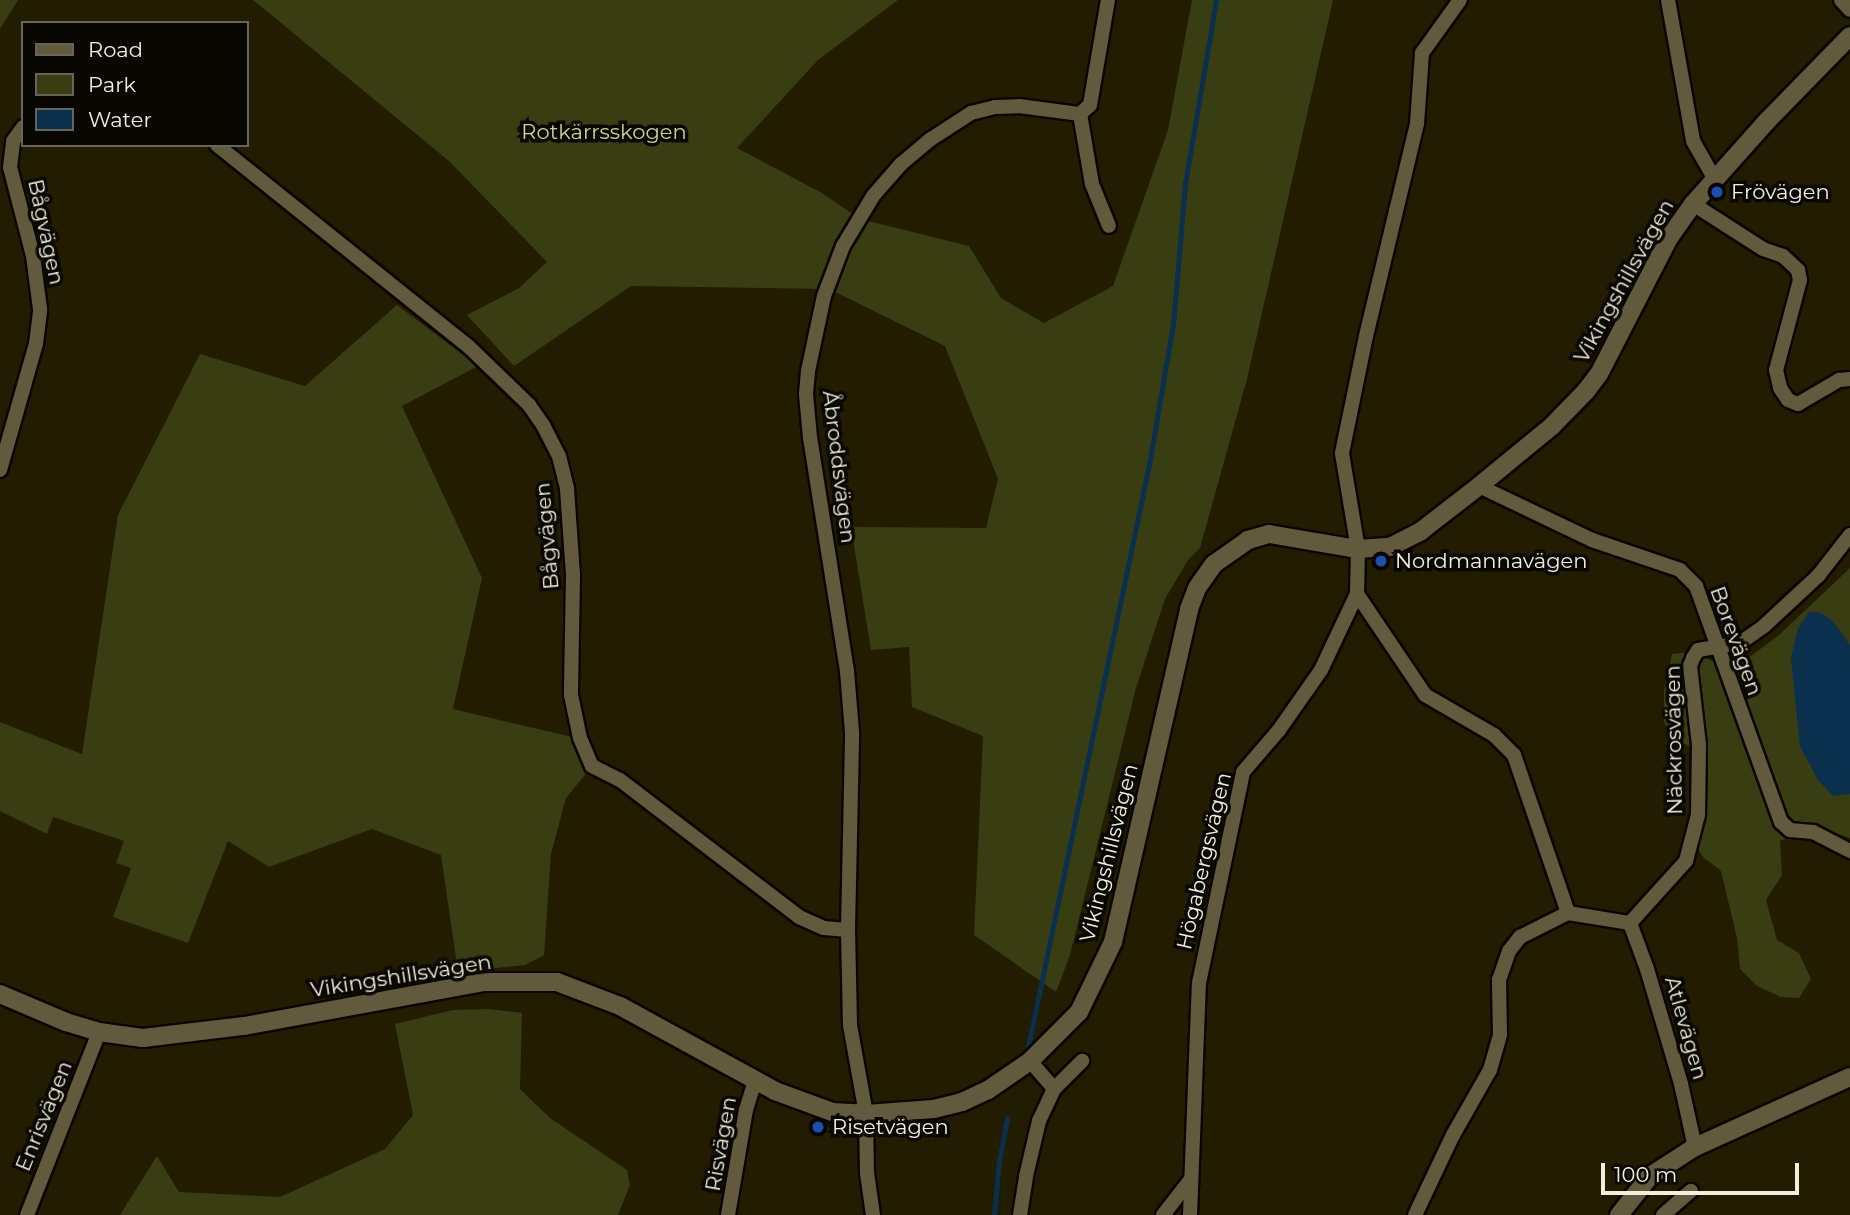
<!DOCTYPE html>
<html>
<head>
<meta charset="utf-8">
<style>
	body { margin:0 }
	#map { position:relative; width:1850px; height:1215px; overflow:hidden; background:#221c01; font-family:Montserrat,sans-serif }
	div>[style] { position:absolute }
	[style*='--x'] { left:calc(var(--x)*1px); top:calc(var(--y)*1px); width:calc(var(--w)*1px); rotate:calc(var(--a)*1deg) }
	.green>* { inset:0; background:#393d12 }
	.water>* { inset:0; background:#0b304e }
	.stream>* { height:4.5px; margin:-2.25px; padding:0 2.25px; transform-origin:2.25px; border-radius:2.25px; background:#0b304e }
	.roads { filter:drop-shadow(2px 0 #0c0600) drop-shadow(-2px 0 #0c0600) drop-shadow(0 2px #0c0600) drop-shadow(0 -2px #0c0600) }
	.minor>* { height:14px; margin:-7px; padding:0 7px; transform-origin:7px; border-radius:7px; background:#625a3d }
	.tertiary>* { height:18px; margin:-9px; padding:0 9px; transform-origin:9px; border-radius:9px; background:#625a3d }
	.dots>* { width:19px; height:19px; translate:-50% -50%; box-sizing:border-box; border:4px solid #090701; border-radius:50% }
	span { translate:-50% -50%; white-space:nowrap; text-align:center; line-height:1.15; -webkit-text-stroke:7px #090701; paint-order:stroke }
	.park-label { font-size:21px; color:#ccd58b }
	.poi-label { font-size:21px; color:#f3efde }
	.left { translate:0 -50%; text-align:left }
	.street-label { font-size:21px; color:#f3efde }
	.legend { position:absolute; left:21px; top:21px; width:228px; height:126px; box-sizing:border-box; background:#090701; border:2px solid #676459; margin:0; padding:9px 12px; list-style:none; font-size:21px; color:#f3efde }
	.legend li { display:flex; align-items:center; gap:14px; height:35px }
	.legend b { width:35px; border:2px solid #676459 }
	.scale { position:absolute; left:1601px; top:1163px; width:198px; height:32px; box-sizing:border-box; border:4px solid #f3efde; border-top:0; padding-left:9px; font-size:21px; line-height:24px; white-space:nowrap; color:#f3efde; -webkit-text-stroke:5px #090701; paint-order:stroke }
</style>
</head>
<body>
<div id="map">
	<div class="green">
		<div style="clip-path:polygon(0 0,18px 0,0 29px)"></div>
		<div style="clip-path:polygon(253px 0,898px 0,818px 60px,737px 148px,822px 193px,860px 219px,969px 246px,1001px 298px,1044px 323px,1113px 286px,1168px 130px,1192px 0,1333px 0,1247px 379px,1200px 548px,1188px 560px,1165px 599px,1136px 688px,1070px 955px,1056px 992px,974px 935px,983px 736px,912px 707px,909px 647px,871px 650px,851px 527px,986px 528px,998px 479px,945px 346px,829px 289px,631px 286px,514px 366px,467px 315px,519px 288px,547px 262px,449px 161px)"></div>
		<div style="clip-path:polygon(397px 305px,478px 366px,402px 406px,482px 578px,453px 709px,572px 737px,589px 770px,566px 798px,551px 854px,544px 955px,525px 965px,458px 972px,441px 855px,372px 829px,269px 867px,228px 841px,188px 943px,113px 917px,131px 868px,116px 863px,124px 841px,53px 817px,47px 834px,0 811px,0 722px,82px 754px,118px 515px,200px 354px,305px 386px)"></div>
		<div style="clip-path:polygon(1850px 568px,1850px 838px,1814px 826px,1780px 841px,1782px 875px,1766px 900px,1777px 940px,1799px 953px,1811px 979px,1799px 998px,1781px 997px,1757px 986px,1740px 969px,1737px 938px,1721px 871px,1703px 857px,1697px 847px,1704px 816px,1704px 751px,1673px 740px,1664px 722px,1664px 690px,1672px 654px,1691px 652px,1715px 662px,1739px 665px,1779px 635px)"></div>
		<div style="clip-path:polygon(488px 1009px,522px 1013px,520px 1089px,550px 1118px,627px 1170px,630px 1185px,618px 1215px,120px 1215px,157px 1156px,179px 1192px,280px 1197px,385px 1149px,413px 1115px,395px 1024px,453px 1010px)"></div>
	</div>
	<div class="water">
		<div style="clip-path:polygon(1809px 612px,1819px 612px,1832px 620px,1850px 645px,1850px 794px,1833px 796px,1818px 780px,1800px 746px,1791px 658px,1798px 628px)"></div>
	</div>
	<div class="stream">
		<div style="--x:1028;--y:1047;--w:594;--a:-78.26"></div>
		<div style="--x:1149;--y:465;--w:142;--a:-80.3"></div>
		<div style="--x:1173;--y:325;--w:142;--a:-85.1"></div>
		<div style="--x:1185;--y:184;--w:187;--a:-80.4"></div>
		<div style="--x:994;--y:1215;--w:54;--a:-84.7"></div>
		<div style="--x:999;--y:1161;--w:43;--a:-79.2"></div>
	</div>
	<div class="roads">
		<div class="minor">
			<div style="--x:1668;--y:0;--w:143;--a:79.9"></div>
			<div style="--x:1693;--y:141;--w:43;--a:60.4"></div>
			<div style="--x:1841;--y:0;--w:13;--a:48"></div>
			<div style="--x:1080;--y:114;--w:71;--a:80.3"></div>
			<div style="--x:1092;--y:184;--w:45;--a:68"></div>
			<div style="--x:217;--y:145;--w:322;--a:38.7"></div>
			<div style="--x:468;--y:346;--w:85;--a:44"></div>
			<div style="--x:529;--y:405;--w:24;--a:55"></div>
			<div style="--x:543;--y:425;--w:35;--a:63"></div>
			<div style="--x:559;--y:456;--w:34;--a:76"></div>
			<div style="--x:567;--y:489;--w:86;--a:86"></div>
			<div style="--x:573;--y:575;--w:120;--a:91"></div>
			<div style="--x:571;--y:695;--w:44;--a:78.2"></div>
			<div style="--x:580;--y:738;--w:30;--a:67"></div>
			<div style="--x:592;--y:766;--w:31;--a:27"></div>
			<div style="--x:620;--y:780;--w:225;--a:37.4"></div>
			<div style="--x:799;--y:917;--w:27;--a:24"></div>
			<div style="--x:824;--y:928;--w:24;--a:5"></div>
			<div style="--x:1693;--y:204;--w:83;--a:32.7"></div>
			<div style="--x:1763;--y:249;--w:21;--a:19"></div>
			<div style="--x:1783;--y:256;--w:21;--a:43"></div>
			<div style="--x:1798;--y:270;--w:10;--a:79"></div>
			<div style="--x:1800;--y:280;--w:93;--a:104.9"></div>
			<div style="--x:1776;--y:370;--w:18;--a:77"></div>
			<div style="--x:1780;--y:388;--w:14;--a:56"></div>
			<div style="--x:1788;--y:400;--w:11;--a:22"></div>
			<div style="--x:1798;--y:404;--w:48;--a:-30.3"></div>
			<div style="--x:1839;--y:380;--w:11;--a:-5"></div>
			<div style="--x:0;--y:470;--w:131;--a:-74.1"></div>
			<div style="--x:36;--y:344;--w:35;--a:-83"></div>
			<div style="--x:40;--y:309;--w:53;--a:-97.5"></div>
			<div style="--x:33;--y:256;--w:92;--a:-104.5"></div>
			<div style="--x:10;--y:167;--w:26;--a:-83"></div>
			<div style="--x:13;--y:141;--w:17;--a:-54"></div>
			<div style="--x:1479;--y:486;--w:125;--a:25.5"></div>
			<div style="--x:1592;--y:540;--w:93;--a:18.8"></div>
			<div style="--x:1680;--y:570;--w:23;--a:45"></div>
			<div style="--x:1696;--y:586;--w:251;--a:70.2"></div>
			<div style="--x:1781;--y:822;--w:12;--a:42"></div>
			<div style="--x:1790;--y:830;--w:23;--a:5"></div>
			<div style="--x:1813;--y:832;--w:42;--a:27.2"></div>
			<div style="--x:1357;--y:594;--w:122;--a:56"></div>
			<div style="--x:1425;--y:695;--w:80;--a:30.1"></div>
			<div style="--x:1494;--y:735;--w:28;--a:45"></div>
			<div style="--x:1514;--y:755;--w:167;--a:71.1"></div>
			<div style="--x:1630;--y:923;--w:49;--a:69.7"></div>
			<div style="--x:1647;--y:969;--w:120;--a:73.5"></div>
			<div style="--x:1681;--y:1084;--w:65;--a:77.5"></div>
			<div style="--x:1030;--y:1061;--w:37;--a:49"></div>
			<div style="--x:1054;--y:1089;--w:40;--a:-45"></div>
			<div style="--x:27;--y:1215;--w:197;--a:-68.5"></div>
			<div style="--x:728;--y:1215;--w:107;--a:-80.3"></div>
			<div style="--x:746;--y:1110;--w:30;--a:-73"></div>
			<div style="--x:873;--y:1215;--w:42;--a:-98.1"></div>
			<div style="--x:867;--y:1173;--w:59;--a:-91"></div>
			<div style="--x:866;--y:1114;--w:90;--a:-100.2"></div>
			<div style="--x:850;--y:1025;--w:95;--a:-91.2"></div>
			<div style="--x:848;--y:930;--w:198;--a:-88.8"></div>
			<div style="--x:852;--y:732;--w:61;--a:-94.7"></div>
			<div style="--x:847;--y:671;--w:236;--a:-99"></div>
			<div style="--x:810;--y:438;--w:44;--a:-95.2"></div>
			<div style="--x:806;--y:394;--w:23;--a:-85"></div>
			<div style="--x:808;--y:371;--w:77;--a:-78"></div>
			<div style="--x:824;--y:296;--w:53;--a:-69.2"></div>
			<div style="--x:843;--y:246;--w:58;--a:-59"></div>
			<div style="--x:873;--y:196;--w:43;--a:-48.8"></div>
			<div style="--x:901;--y:164;--w:39;--a:-40"></div>
			<div style="--x:931;--y:139;--w:48;--a:-33"></div>
			<div style="--x:971;--y:113;--w:25;--a:-14"></div>
			<div style="--x:995;--y:107;--w:24;--a:-2"></div>
			<div style="--x:1019;--y:106;--w:62;--a:7.5"></div>
			<div style="--x:1080;--y:114;--w:13;--a:-42"></div>
			<div style="--x:1090;--y:105;--w:107;--a:-80.3"></div>
			<div style="--x:1020;--y:1215;--w:39;--a:-81"></div>
			<div style="--x:1026;--y:1176;--w:57;--a:-76.7"></div>
			<div style="--x:1039;--y:1121;--w:35;--a:-65"></div>
			<div style="--x:1163;--y:1215;--w:46;--a:-52.1"></div>
			<div style="--x:1190;--y:1215;--w:232;--a:-87.8"></div>
			<div style="--x:1199;--y:983;--w:216;--a:-78.2"></div>
			<div style="--x:1243;--y:772;--w:55;--a:-49.4"></div>
			<div style="--x:1279;--y:730;--w:73;--a:-55"></div>
			<div style="--x:1321;--y:670;--w:84;--a:-64.7"></div>
			<div style="--x:1357;--y:594;--w:45;--a:-88.7"></div>
			<div style="--x:1358;--y:549;--w:97;--a:-99.5"></div>
			<div style="--x:1342;--y:453;--w:119;--a:-78.4"></div>
			<div style="--x:1366;--y:336;--w:218;--a:-76.5"></div>
			<div style="--x:1417;--y:124;--w:71;--a:-86"></div>
			<div style="--x:1422;--y:53;--w:65;--a:-54.4"></div>
			<div style="--x:1415;--y:1215;--w:89;--a:-64.6"></div>
			<div style="--x:1453;--y:1135;--w:75;--a:-60.4"></div>
			<div style="--x:1490;--y:1070;--w:37;--a:-74"></div>
			<div style="--x:1500;--y:1034;--w:54;--a:-91.1"></div>
			<div style="--x:1499;--y:980;--w:31;--a:-71"></div>
			<div style="--x:1509;--y:951;--w:18;--a:-52"></div>
			<div style="--x:1520;--y:937;--w:54;--a:-26.6"></div>
			<div style="--x:1568;--y:913;--w:63;--a:9.2"></div>
			<div style="--x:1630;--y:923;--w:84;--a:-47.9"></div>
			<div style="--x:1686;--y:861;--w:48;--a:-75.4"></div>
			<div style="--x:1698;--y:815;--w:70;--a:-89.2"></div>
			<div style="--x:1699;--y:745;--w:80;--a:-96.5"></div>
			<div style="--x:1690;--y:666;--w:9;--a:-69"></div>
			<div style="--x:1693;--y:658;--w:9;--a:-58"></div>
			<div style="--x:1698;--y:650;--w:43;--a:-9.5"></div>
			<div style="--x:1740;--y:643;--w:29;--a:-35"></div>
			<div style="--x:1764;--y:626;--w:74;--a:-42.8"></div>
			<div style="--x:1818;--y:576;--w:52;--a:-52"></div>
			<div style="--x:1663;--y:1215;--w:37;--a:-41"></div>
		</div>
		<div class="tertiary">
			<div style="--x:0;--y:994;--w:72;--a:23"></div>
			<div style="--x:66;--y:1022;--w:34;--a:17"></div>
			<div style="--x:99;--y:1032;--w:44;--a:7.8"></div>
			<div style="--x:143;--y:1038;--w:102;--a:-6.8"></div>
			<div style="--x:244;--y:1026;--w:243;--a:-10.4"></div>
			<div style="--x:483;--y:982;--w:74;--a:0"></div>
			<div style="--x:557;--y:982;--w:67;--a:20.9"></div>
			<div style="--x:620;--y:1006;--w:177;--a:28.7"></div>
			<div style="--x:775;--y:1091;--w:61;--a:20.2"></div>
			<div style="--x:832;--y:1112;--w:34;--a:3"></div>
			<div style="--x:866;--y:1114;--w:68;--a:-4.2"></div>
			<div style="--x:934;--y:1109;--w:29;--a:-14"></div>
			<div style="--x:962;--y:1102;--w:29;--a:-25"></div>
			<div style="--x:988;--y:1090;--w:51;--a:-34.6"></div>
			<div style="--x:1030;--y:1061;--w:69;--a:-45"></div>
			<div style="--x:1079;--y:1012;--w:78;--a:-64.1"></div>
			<div style="--x:1113;--y:942;--w:342;--a:-77.1"></div>
			<div style="--x:1189;--y:609;--w:22;--a:-69"></div>
			<div style="--x:1197;--y:588;--w:29;--a:-55"></div>
			<div style="--x:1214;--y:564;--w:42;--a:-35.2"></div>
			<div style="--x:1248;--y:540;--w:22;--a:-16"></div>
			<div style="--x:1269;--y:534;--w:90;--a:9.6"></div>
			<div style="--x:1358;--y:549;--w:32;--a:-4"></div>
			<div style="--x:1390;--y:547;--w:35;--a:-27"></div>
			<div style="--x:1421;--y:531;--w:73;--a:-37.8"></div>
			<div style="--x:1479;--y:486;--w:94;--a:-39.4"></div>
			<div style="--x:1552;--y:426;--w:49;--a:-45.8"></div>
			<div style="--x:1586;--y:391;--w:21;--a:-53"></div>
			<div style="--x:1599;--y:374;--w:153;--a:-62.8"></div>
			<div style="--x:1669;--y:238;--w:42;--a:-54.8"></div>
			<div style="--x:1693;--y:204;--w:110;--a:-48.3"></div>
			<div style="--x:1766;--y:122;--w:120;--a:-45.7"></div>
			<div style="--x:1619;--y:1215;--w:50;--a:-51.5"></div>
			<div style="--x:1650;--y:1176;--w:54;--a:-32.8"></div>
			<div style="--x:1695;--y:1147;--w:170;--a:-24.3"></div>
		</div>
	</div>
	<div class="dots">
		<div style="left:1717px;top:192px;background:#1a4fb4"></div>
		<div style="left:1381px;top:561px;background:#1a4fb4"></div>
		<div style="left:818px;top:1127px;background:#1a4fb4"></div>
	</div>
	<div class="park-label">
		<span style="left:604px;top:132px">Rotkärrsskogen</span>
	</div>
	<div class="poi-label">
		<span class="left" style="left:1731px;top:192px">Frövägen</span>
		<span class="left" style="left:1395px;top:561px">Nordmannavägen</span>
		<span class="left" style="left:832px;top:1127px">Risetvägen</span>
	</div>
	<div class="street-label">
		<span style="left:46px;top:232px;rotate:78deg">Bågvägen</span>
		<span style="left:1624px;top:281px;rotate:-61deg">Vikingshillsvägen</span>
		<span style="left:839px;top:467px;rotate:83deg">Åbroddsvägen</span>
		<span style="left:547px;top:536px;rotate:-95deg">Bågvägen</span>
		<span style="left:1736px;top:641px;rotate:70deg">Borevägen</span>
		<span style="left:1674px;top:740px;rotate:-91deg">Näckrosvägen</span>
		<span style="left:1109px;top:853px;rotate:-76deg">Vikingshillsvägen</span>
		<span style="left:1204px;top:861px;rotate:-77deg">Högabergsvägen</span>
		<span style="left:401px;top:976px;rotate:-9deg">Vikingshillsvägen</span>
		<span style="left:1686px;top:1028px;rotate:74deg">Atlevägen</span>
		<span style="left:44px;top:1116px;rotate:-68deg">Enrisvägen</span>
		<span style="left:721px;top:1144px;rotate:-80deg">Risvägen</span>
	</div>
	<ul class="legend">
	<li><b style="height:9px;background:#625a3d"></b>Road</li>
	<li><b style="height:19px;background:#393d12"></b>Park</li>
	<li><b style="height:19px;background:#0b304e"></b>Water</li>
	</ul>
	<div class="scale">100 m</div>
</div>
</body>
</html>
